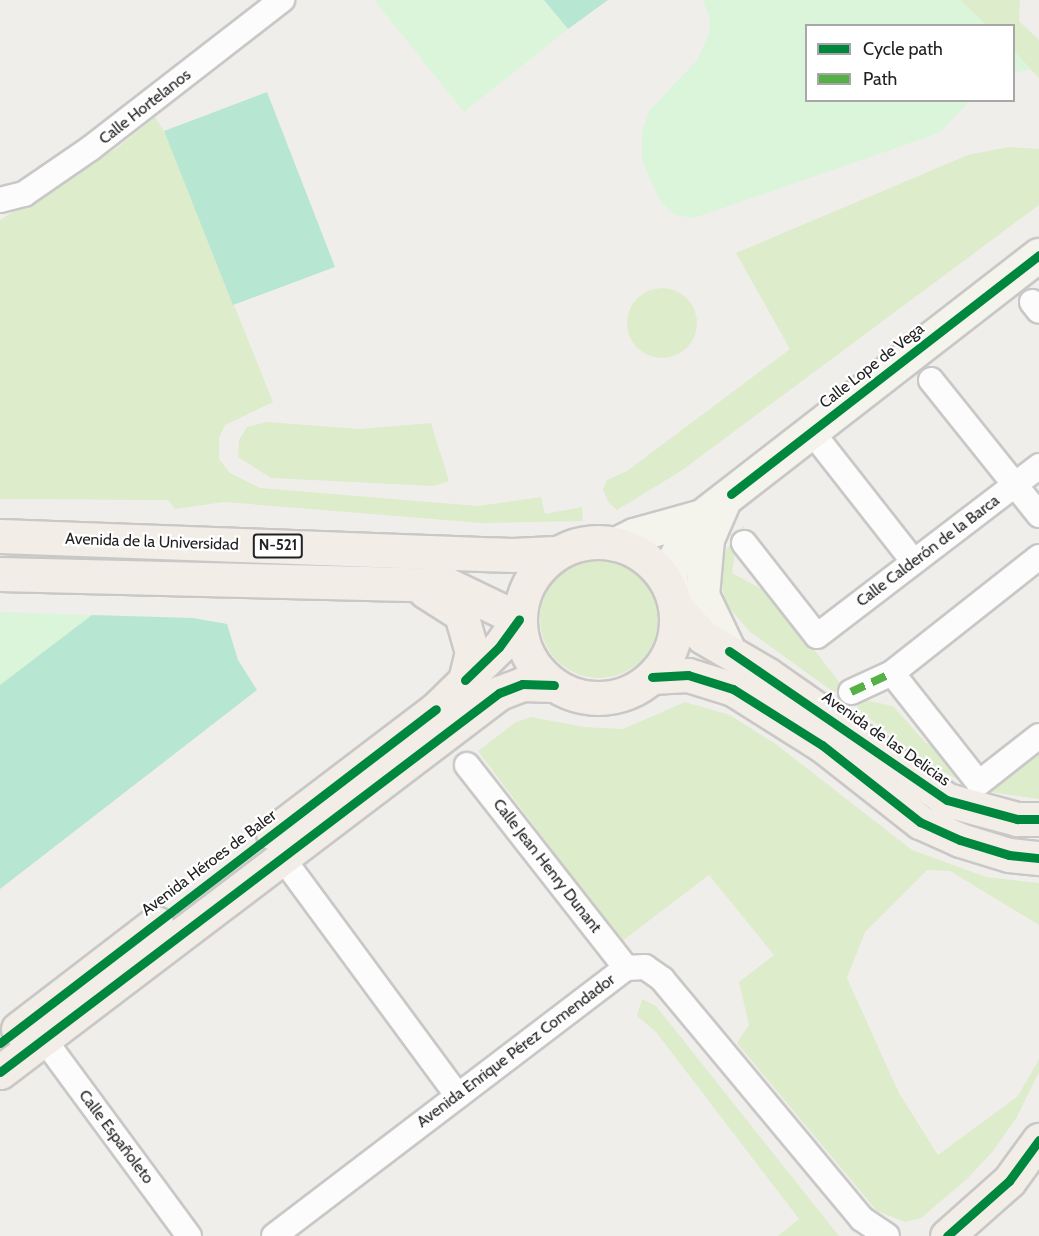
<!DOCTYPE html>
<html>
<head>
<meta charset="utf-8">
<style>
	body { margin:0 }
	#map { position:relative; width:1039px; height:1236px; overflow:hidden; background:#f0eeeb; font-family:Cabin,sans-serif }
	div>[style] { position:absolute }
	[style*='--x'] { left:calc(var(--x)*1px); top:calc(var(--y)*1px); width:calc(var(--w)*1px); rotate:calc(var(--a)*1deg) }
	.grass>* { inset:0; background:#ddeccb }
	.round { border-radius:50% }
	.park>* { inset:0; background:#daf5da }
	.pitch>* { inset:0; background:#b7e6d2 }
	.roads { filter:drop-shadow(2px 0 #c9c8c7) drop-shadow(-2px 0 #c9c8c7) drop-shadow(0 2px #c9c8c7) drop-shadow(0 -2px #c9c8c7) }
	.street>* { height:24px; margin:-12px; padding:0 12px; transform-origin:12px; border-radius:12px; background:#fdfcfc }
	.secondary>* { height:33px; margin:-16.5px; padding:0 16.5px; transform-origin:16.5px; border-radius:16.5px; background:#f4f4ed }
	.primary>* { height:33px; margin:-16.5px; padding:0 16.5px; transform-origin:16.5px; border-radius:16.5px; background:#f3ede7 }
	.primary>.ring { margin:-16.5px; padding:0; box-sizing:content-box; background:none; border:33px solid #f3ede7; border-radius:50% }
	.quiet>* { height:8px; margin-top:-4px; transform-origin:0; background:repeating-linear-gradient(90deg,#55b145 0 15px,transparent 0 23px) }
	.cycleway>* { height:9px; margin:-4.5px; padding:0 4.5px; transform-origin:4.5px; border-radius:4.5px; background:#00873e }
	span { translate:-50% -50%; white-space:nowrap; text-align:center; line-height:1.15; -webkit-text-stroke:4.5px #fff; paint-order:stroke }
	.shield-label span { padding:2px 4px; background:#fff; border:2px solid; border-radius:4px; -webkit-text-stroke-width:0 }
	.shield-label { font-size:15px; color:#222; font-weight:700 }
	.street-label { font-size:16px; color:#222 }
	.legend { position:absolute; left:805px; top:24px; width:210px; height:78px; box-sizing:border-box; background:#fff; border:2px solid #a7a7a7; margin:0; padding:8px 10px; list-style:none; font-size:18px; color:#222 }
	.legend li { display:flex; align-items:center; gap:12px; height:30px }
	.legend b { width:30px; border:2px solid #a7a7a7 }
</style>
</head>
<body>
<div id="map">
	<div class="grass">
		<div style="clip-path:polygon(960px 0,1020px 0,1019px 21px,1039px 40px,1039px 78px,1014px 52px,1014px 26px,986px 25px)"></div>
		<div style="clip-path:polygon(155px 117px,164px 131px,273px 402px,225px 425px,219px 438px,219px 459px,230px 473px,260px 488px,478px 506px,541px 497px,545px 514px,582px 507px,583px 521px,482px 523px,224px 502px,175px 509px,168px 500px,0 499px,0 220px,117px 148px)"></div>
		<div style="clip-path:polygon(1009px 147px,1039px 149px,1039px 205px,681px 471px,617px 510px,608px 502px,603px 489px,607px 480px,627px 471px,790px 349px,736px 253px,968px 155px)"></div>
		<div class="round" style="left:627px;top:288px;width:70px;height:70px"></div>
		<div style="clip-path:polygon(267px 422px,359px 429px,431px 423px,449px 481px,433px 486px,271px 478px,238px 457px,239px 440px,247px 427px)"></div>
		<div style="clip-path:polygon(743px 526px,747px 532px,736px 547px,732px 573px,772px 595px,843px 687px,835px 693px,750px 632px,726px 604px,720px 578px,725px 551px)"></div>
		<div class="round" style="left:540px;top:560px;width:118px;height:118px"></div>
		<div style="clip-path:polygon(865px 700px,893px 706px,926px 743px,940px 746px,972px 787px,929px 764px,856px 708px)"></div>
		<div style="clip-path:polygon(685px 702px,730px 715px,777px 745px,912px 850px,986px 877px,1039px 883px,1039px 925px,950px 871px,927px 870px,865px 932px,847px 978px,899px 1093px,938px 1155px,1018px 1096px,1039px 1059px,1039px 1072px,1017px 1117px,993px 1151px,967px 1179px,921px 1218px,905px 1222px,877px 1211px,737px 1043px,749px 1025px,739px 982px,774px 955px,709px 875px,621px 942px,478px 751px,516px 722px,531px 717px,584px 727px,623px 729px)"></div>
		<div style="clip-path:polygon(1039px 750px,1039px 799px,984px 791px)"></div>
		<div style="clip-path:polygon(642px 999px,656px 1006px,839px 1236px,778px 1236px,799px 1219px,656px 1032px,637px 1016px)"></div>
	</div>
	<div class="park">
		<div style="clip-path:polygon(374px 0,544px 0,568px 29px,464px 112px)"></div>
		<div style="clip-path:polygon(703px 0,960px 0,986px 25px,806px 26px,806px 100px,970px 101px,939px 133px,694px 218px,675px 215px,660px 201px,642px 160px,642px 133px,649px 111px,697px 60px,709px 34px,710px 20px)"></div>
		<div style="clip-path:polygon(1014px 52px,1031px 69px,1014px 73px)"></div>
		<div style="clip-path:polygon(0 612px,92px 615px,0 685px)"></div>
	</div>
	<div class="pitch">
		<div style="clip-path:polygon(544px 0,608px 0,568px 29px)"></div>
		<div style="clip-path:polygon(267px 92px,335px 267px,233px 305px,164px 131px)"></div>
		<div style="clip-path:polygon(92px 615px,193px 618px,227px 624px,238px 660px,257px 690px,0 889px,0 685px)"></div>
	</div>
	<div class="roads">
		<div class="street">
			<div style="--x:0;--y:200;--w:25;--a:-14"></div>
			<div style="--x:24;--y:194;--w:81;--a:-34.5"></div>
			<div style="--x:91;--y:148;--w:242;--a:-37.8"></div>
			<div style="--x:1032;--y:302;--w:11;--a:52"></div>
			<div style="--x:931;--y:380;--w:173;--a:51.3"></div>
			<div style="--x:812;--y:432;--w:164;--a:51.9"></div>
			<div style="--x:744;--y:543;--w:118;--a:51.9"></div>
			<div style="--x:817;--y:636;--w:280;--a:-37.4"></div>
			<div style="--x:892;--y:673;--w:140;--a:51.7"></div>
			<div style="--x:979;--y:783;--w:76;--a:-38.1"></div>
			<div style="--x:851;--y:692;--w:45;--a:-24.9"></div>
			<div style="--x:892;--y:673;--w:187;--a:-38.3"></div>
			<div style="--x:467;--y:765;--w:258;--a:51.9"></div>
			<div style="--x:281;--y:856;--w:298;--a:53.6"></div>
			<div style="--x:43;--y:1038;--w:246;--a:53.6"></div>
			<div style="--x:274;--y:1236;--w:442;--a:-37.3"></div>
			<div style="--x:626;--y:968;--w:19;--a:-3"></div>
			<div style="--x:645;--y:967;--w:21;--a:35"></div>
			<div style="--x:662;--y:979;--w:312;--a:50.2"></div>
			<div style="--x:862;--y:1219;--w:30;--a:34"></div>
		</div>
		<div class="secondary">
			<div style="--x:724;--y:500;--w:43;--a:113.6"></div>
			<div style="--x:707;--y:539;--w:56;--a:95.1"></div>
			<div style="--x:702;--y:595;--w:62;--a:64.3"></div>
			<div style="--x:616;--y:544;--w:20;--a:-27"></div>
			<div style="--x:634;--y:535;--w:71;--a:-15.6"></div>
			<div style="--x:702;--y:516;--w:426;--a:-37.8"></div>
			<div style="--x:670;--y:589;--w:21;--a:-87"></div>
			<div style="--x:671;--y:568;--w:15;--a:-67"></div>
			<div style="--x:677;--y:554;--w:45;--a:-56.7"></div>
		</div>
		<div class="primary">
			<div style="--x:0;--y:536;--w:512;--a:2.13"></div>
			<div style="--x:512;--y:555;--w:43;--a:-2.7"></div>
			<div class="ring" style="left:520px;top:542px;width:123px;height:123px"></div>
			<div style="--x:0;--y:574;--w:448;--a:1.4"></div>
			<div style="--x:448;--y:585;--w:79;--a:25.6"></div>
			<div style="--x:425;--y:591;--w:43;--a:32.6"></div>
			<div style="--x:461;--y:614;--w:40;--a:74"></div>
			<div style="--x:472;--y:652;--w:29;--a:104"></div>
			<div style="--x:676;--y:607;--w:40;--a:48"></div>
			<div style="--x:703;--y:637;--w:75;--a:30.3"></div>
			<div style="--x:768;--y:675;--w:218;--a:34.9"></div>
			<div style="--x:947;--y:800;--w:73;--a:15.2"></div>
			<div style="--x:1017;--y:819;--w:22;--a:0"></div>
			<div style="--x:652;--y:677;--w:36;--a:-3"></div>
			<div style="--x:688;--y:675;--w:47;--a:17.3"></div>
			<div style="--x:733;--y:689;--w:105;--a:32.2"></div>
			<div style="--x:822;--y:745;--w:125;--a:38.2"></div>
			<div style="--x:920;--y:822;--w:44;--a:24.2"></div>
			<div style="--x:960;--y:840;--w:51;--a:17"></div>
			<div style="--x:1009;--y:855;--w:30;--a:6"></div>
			<div style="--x:273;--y:833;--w:205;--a:-37.3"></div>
			<div style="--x:436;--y:709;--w:88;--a:-44.5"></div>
			<div style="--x:499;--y:647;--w:34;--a:-54"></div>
			<div style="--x:18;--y:1029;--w:174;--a:-37.5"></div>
			<div style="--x:0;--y:1072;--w:627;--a:-37.22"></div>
			<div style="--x:499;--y:693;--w:25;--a:-21"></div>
			<div style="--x:522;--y:684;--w:32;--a:2"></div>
			<div style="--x:947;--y:1236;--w:83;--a:-41.6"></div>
			<div style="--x:1009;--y:1181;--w:51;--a:-53.8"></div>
		</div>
	</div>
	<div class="quiet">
		<div style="--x:851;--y:692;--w:45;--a:-24.9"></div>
	</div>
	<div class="cycleway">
		<div style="--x:731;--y:494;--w:390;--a:-37.8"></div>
		<div style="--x:729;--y:651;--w:264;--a:34.4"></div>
		<div style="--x:947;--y:800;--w:73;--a:15.2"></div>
		<div style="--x:1017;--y:819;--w:22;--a:0"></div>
		<div style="--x:652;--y:677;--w:36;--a:-3"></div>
		<div style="--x:688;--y:675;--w:47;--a:17.3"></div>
		<div style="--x:733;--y:689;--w:105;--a:32.2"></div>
		<div style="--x:822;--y:745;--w:125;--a:38.2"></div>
		<div style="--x:920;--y:822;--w:44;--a:24.2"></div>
		<div style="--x:960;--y:840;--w:51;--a:17"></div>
		<div style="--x:1009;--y:855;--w:30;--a:6"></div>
		<div style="--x:465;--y:680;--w:47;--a:-44.1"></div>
		<div style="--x:499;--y:647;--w:34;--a:-54"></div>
		<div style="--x:0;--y:1043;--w:549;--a:-37.45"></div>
		<div style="--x:0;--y:1072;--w:627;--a:-37.22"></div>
		<div style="--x:499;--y:693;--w:25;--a:-21"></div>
		<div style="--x:522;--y:684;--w:32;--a:2"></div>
		<div style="--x:947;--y:1236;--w:83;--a:-41.6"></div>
		<div style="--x:1009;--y:1181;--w:51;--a:-53.8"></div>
	</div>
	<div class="shield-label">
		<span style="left:278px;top:546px">N-521</span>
	</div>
	<div class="street-label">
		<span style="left:145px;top:107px;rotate:-38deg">Calle Hortelanos</span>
		<span style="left:872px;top:366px;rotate:-38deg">Calle Lope de Vega</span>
		<span style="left:152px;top:542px;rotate:2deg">Avenida de la Universidad</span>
		<span style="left:928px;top:551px;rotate:-37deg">Calle Calderón de la Barca</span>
		<span style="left:886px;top:739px;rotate:35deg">Avenida de las Delicias</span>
		<span style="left:209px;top:863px;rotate:-37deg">Avenida Héroes de Baler</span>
		<span style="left:547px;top:866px;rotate:52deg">Calle Jean Henry Dunant</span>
		<span style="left:516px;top:1051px;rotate:-37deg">Avenida Enrique Pérez Comendador</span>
		<span style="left:116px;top:1137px;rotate:53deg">Calle Españoleto</span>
	</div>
	<ul class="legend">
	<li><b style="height:8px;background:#00873e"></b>Cycle path</li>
	<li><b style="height:8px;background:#55b145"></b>Path</li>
	</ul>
</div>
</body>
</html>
